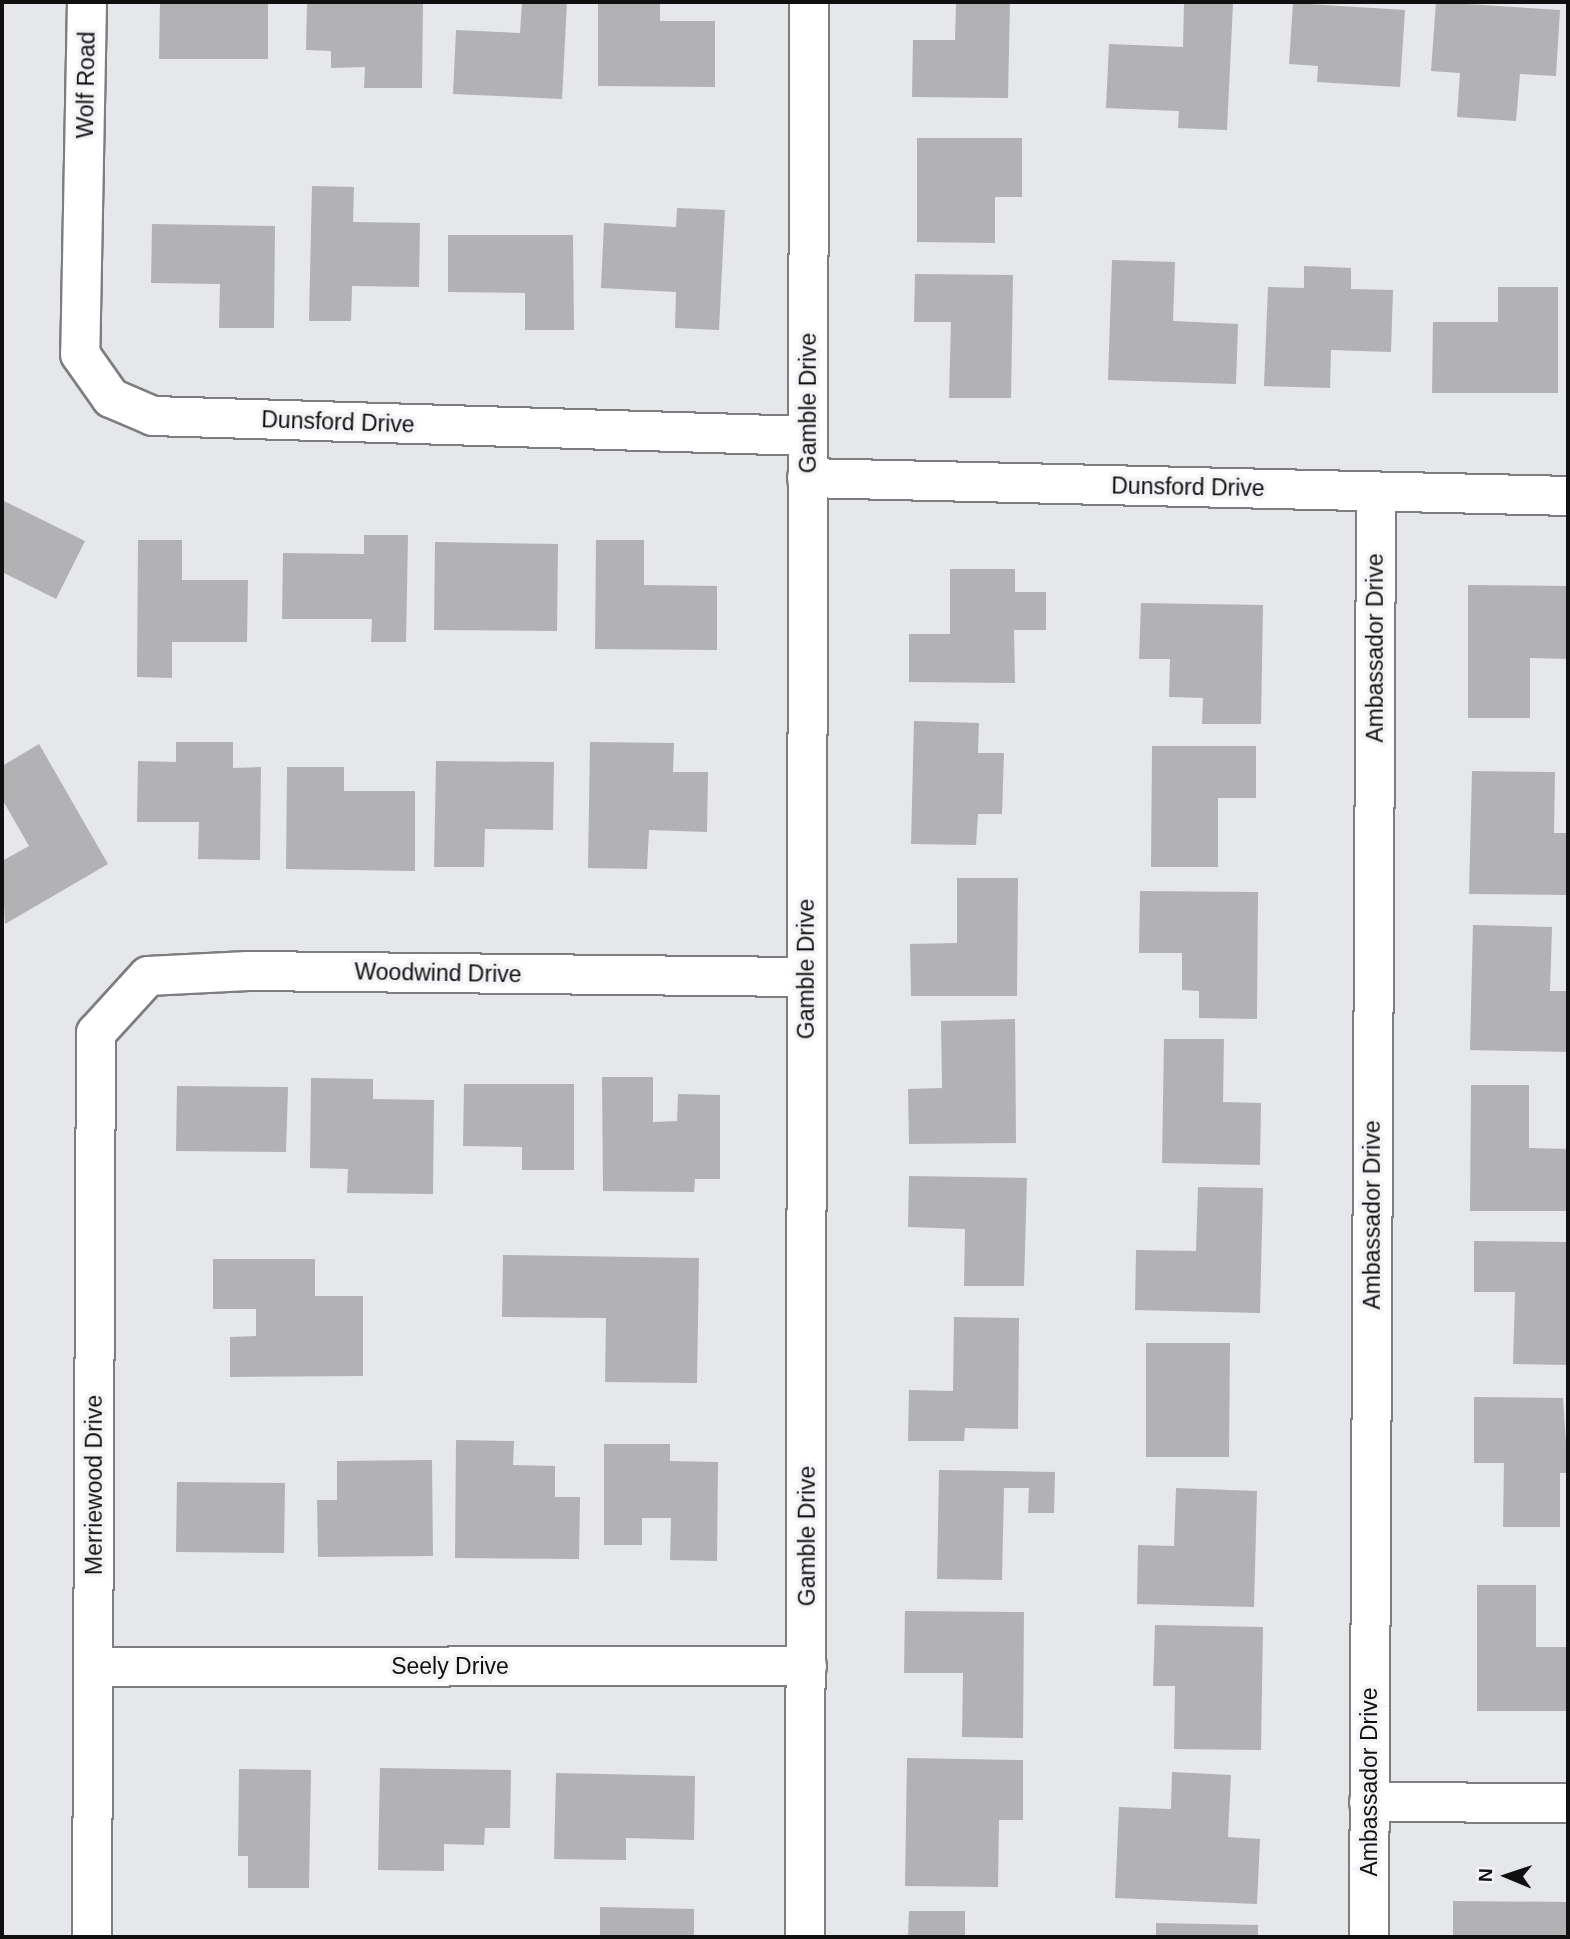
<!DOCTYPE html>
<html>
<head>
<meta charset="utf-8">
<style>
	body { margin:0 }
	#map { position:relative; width:1570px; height:1939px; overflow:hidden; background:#e6e7ea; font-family:Helvetica,sans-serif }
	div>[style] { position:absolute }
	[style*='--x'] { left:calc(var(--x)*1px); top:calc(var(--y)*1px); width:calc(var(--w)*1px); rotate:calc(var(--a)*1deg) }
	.building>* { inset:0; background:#b2b2b5 }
	.roads { filter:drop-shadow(2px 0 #7e7e81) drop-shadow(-2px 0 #7e7e81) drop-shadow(0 2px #7e7e81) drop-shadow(0 -2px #7e7e81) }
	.street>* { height:38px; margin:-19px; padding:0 19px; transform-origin:19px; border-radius:19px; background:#fff }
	span { translate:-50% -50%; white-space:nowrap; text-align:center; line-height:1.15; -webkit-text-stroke:7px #f4f4f7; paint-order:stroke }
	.street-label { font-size:23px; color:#101011 }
	.frame { position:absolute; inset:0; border:4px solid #101011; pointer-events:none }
	.north { position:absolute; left:1472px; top:1841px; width:70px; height:70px; -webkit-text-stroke:5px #f4f4f7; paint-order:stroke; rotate:272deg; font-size:19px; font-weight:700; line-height:28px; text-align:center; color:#101011 }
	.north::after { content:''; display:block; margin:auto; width:24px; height:32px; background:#101011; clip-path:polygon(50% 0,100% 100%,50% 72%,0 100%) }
</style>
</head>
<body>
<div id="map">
	<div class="building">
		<div style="clip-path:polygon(160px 2px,268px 2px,268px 59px,159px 59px)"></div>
		<div style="clip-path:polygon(307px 2px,423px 2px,422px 88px,364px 88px,365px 67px,331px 68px,331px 51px,306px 50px)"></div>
		<div style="clip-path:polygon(522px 2px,567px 2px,562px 99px,453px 94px,456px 30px,520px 33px)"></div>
		<div style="clip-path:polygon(598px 2px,660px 2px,660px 21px,715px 21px,715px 87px,598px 86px)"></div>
		<div style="clip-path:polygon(956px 2px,1010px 2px,1008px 98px,912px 97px,913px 40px,955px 40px)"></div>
		<div style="clip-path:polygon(1184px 2px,1233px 4px,1227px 130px,1178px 128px,1179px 111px,1106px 108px,1109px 44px,1183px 47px)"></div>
		<div style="clip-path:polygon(1436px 2px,1560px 10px,1556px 76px,1520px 74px,1516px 121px,1457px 117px,1460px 73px,1431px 71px)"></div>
		<div style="clip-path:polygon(1293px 3px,1405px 10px,1400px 87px,1317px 82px,1318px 66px,1289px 64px)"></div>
		<div style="clip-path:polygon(917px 138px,1022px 138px,1022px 197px,995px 197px,995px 243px,917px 242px)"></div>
		<div style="clip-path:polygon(312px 186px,354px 187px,353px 222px,420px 223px,419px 287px,352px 286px,351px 321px,309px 321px)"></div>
		<div style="clip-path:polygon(677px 208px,725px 210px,719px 330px,675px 328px,676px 292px,601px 288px,604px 223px,676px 227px)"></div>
		<div style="clip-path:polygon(152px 224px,275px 226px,274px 328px,219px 328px,220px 284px,151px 283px)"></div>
		<div style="clip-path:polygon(448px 235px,573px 235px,574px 330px,525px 330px,525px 293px,448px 292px)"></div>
		<div style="clip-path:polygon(1112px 260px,1175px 262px,1173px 321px,1238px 324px,1236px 384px,1108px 380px)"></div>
		<div style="clip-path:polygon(1304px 266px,1351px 268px,1351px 289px,1393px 290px,1391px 352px,1331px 350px,1330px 388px,1264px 386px,1268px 287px,1304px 288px)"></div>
		<div style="clip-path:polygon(915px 274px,1013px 275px,1011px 398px,949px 398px,951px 322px,914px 322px)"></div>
		<div style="clip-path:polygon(1498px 287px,1558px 287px,1558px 393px,1432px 393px,1433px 322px,1498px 322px)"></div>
		<div style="clip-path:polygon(2px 500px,85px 541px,56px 599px,2px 572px)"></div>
		<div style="clip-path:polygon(364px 535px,408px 535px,406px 642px,371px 642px,372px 619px,282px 619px,283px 553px,364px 554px)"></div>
		<div style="clip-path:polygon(138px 540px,182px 540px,182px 580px,248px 580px,247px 642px,172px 642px,172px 678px,137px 677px)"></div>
		<div style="clip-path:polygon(596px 540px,644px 540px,644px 585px,717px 586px,717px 650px,595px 649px)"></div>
		<div style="clip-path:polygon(435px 542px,558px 544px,557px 631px,434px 630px)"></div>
		<div style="clip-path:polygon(950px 569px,1015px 569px,1015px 592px,1046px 592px,1046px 630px,1014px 630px,1015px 683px,909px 682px,909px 634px,950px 634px)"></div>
		<div style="clip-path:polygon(1468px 585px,1568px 586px,1568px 659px,1530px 658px,1530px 718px,1468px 718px)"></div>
		<div style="clip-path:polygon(1141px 603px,1263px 605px,1261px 724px,1202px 724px,1203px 698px,1169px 697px,1170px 659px,1139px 659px)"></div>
		<div style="clip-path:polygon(914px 721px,979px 723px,978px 753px,1004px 753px,1002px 814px,978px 814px,976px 845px,911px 844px)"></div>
		<div style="clip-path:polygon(176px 742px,233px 742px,233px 768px,261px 767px,260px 860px,198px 859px,199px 822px,137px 822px,138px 761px,176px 762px)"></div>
		<div style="clip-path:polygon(590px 742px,674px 743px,673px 772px,708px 772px,707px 832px,649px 830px,647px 869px,588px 868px)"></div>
		<div style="clip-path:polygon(39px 744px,108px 864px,5px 924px,2px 861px,29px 846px,2px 799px,2px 766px)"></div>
		<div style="clip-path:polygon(1152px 746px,1256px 746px,1256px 798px,1218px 798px,1218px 867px,1151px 867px)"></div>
		<div style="clip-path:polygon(436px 761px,554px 762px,553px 830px,485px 829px,484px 867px,434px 867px)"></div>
		<div style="clip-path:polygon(287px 767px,344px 767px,344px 791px,415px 791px,415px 871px,286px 869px)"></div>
		<div style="clip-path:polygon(1472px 771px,1555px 772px,1554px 833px,1568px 833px,1568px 895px,1469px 894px)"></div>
		<div style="clip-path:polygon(957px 878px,1018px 878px,1017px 996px,911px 996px,910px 944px,957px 943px)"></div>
		<div style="clip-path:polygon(1140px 891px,1258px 892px,1257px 1019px,1199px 1018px,1199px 991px,1182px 990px,1182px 953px,1139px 953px)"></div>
		<div style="clip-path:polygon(1473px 925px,1552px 927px,1550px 991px,1568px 991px,1568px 1052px,1470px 1050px)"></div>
		<div style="clip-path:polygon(1015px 1019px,1016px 1143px,909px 1144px,908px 1089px,942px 1088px,941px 1021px)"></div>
		<div style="clip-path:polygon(1164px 1039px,1224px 1039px,1223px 1102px,1261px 1103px,1260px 1165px,1162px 1163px)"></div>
		<div style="clip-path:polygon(602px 1077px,653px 1077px,653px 1122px,677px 1121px,678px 1094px,720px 1095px,720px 1179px,695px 1179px,694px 1192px,603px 1191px)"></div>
		<div style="clip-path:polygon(311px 1078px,373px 1079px,373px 1099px,434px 1100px,433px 1194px,347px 1193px,348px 1169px,310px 1168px)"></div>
		<div style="clip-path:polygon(464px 1084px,574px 1084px,574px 1170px,522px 1170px,522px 1147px,463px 1146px)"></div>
		<div style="clip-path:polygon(1471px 1085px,1529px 1085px,1529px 1148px,1568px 1149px,1568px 1211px,1470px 1211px)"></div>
		<div style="clip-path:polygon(177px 1086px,288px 1087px,286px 1152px,176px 1151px)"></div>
		<div style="clip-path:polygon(909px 1176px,1027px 1178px,1024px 1286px,964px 1286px,965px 1229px,908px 1227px)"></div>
		<div style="clip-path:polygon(1198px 1187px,1263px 1188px,1260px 1313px,1135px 1310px,1136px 1250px,1196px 1251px)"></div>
		<div style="clip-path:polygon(1474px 1241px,1568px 1242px,1568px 1365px,1513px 1364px,1515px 1292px,1474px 1292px)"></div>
		<div style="clip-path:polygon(503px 1255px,699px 1258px,697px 1383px,605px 1382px,606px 1318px,502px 1317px)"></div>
		<div style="clip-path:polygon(213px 1259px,315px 1259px,315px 1296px,363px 1296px,363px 1376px,230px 1377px,230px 1337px,256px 1336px,256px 1309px,213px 1309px)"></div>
		<div style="clip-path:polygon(954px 1317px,1019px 1318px,1018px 1429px,965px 1428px,964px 1441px,908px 1441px,909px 1390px,953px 1391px)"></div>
		<div style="clip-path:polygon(1146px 1343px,1230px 1343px,1229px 1457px,1146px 1457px)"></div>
		<div style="clip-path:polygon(1474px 1397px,1563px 1398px,1568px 1473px,1560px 1473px,1560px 1527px,1503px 1527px,1504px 1463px,1474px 1463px)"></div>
		<div style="clip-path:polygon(456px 1440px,514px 1441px,513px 1465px,555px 1466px,555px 1497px,580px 1497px,579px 1559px,455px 1558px)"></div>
		<div style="clip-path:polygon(604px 1444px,670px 1444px,670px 1461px,718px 1462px,717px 1561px,670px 1560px,671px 1518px,642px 1518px,642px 1545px,604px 1545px)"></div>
		<div style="clip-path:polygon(432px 1460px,433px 1556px,318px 1557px,317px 1500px,337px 1500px,337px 1461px)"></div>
		<div style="clip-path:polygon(939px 1470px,1055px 1472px,1054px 1513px,1028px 1513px,1029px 1488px,1004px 1488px,1002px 1580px,937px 1579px)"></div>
		<div style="clip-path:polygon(177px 1482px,285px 1483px,284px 1553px,176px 1552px)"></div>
		<div style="clip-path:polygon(1176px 1488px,1257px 1491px,1254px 1607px,1137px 1604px,1138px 1545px,1174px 1546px)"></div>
		<div style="clip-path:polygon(1477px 1585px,1536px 1585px,1536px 1647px,1568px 1647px,1568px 1711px,1477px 1711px)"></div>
		<div style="clip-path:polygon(905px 1611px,1024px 1612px,1023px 1738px,962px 1737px,963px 1673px,904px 1673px)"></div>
		<div style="clip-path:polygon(1155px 1625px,1263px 1627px,1261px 1750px,1174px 1749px,1175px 1686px,1153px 1686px)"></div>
		<div style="clip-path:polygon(907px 1758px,1023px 1760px,1023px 1820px,999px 1820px,998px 1887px,905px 1886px)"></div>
		<div style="clip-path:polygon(380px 1768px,511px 1770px,510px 1828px,485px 1828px,484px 1845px,444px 1844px,444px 1871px,378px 1870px)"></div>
		<div style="clip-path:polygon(239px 1769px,311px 1770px,309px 1888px,248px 1888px,248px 1856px,238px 1856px)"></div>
		<div style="clip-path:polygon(1172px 1772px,1231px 1775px,1228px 1837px,1260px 1839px,1257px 1904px,1115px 1898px,1119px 1807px,1171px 1809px)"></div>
		<div style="clip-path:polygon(556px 1773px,695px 1776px,694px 1840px,626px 1838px,626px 1860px,554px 1859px)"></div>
		<div style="clip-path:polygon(1453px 1901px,1568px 1902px,1568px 1937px,1453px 1937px)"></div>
		<div style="clip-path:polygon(600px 1907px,694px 1909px,694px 1937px,600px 1937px)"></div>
		<div style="clip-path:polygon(909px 1911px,965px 1911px,965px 1937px,908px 1937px)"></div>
		<div style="clip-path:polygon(1156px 1923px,1258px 1925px,1258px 1937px,1156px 1937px)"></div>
	</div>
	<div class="roads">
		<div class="street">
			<div style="--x:87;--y:2;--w:352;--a:91.1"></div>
			<div style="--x:80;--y:354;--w:54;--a:54.8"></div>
			<div style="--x:111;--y:398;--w:46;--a:23.2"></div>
			<div style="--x:153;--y:416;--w:655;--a:1.75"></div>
			<div style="--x:807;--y:478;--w:761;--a:1.35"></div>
			<div style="--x:93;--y:1667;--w:714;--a:-0.08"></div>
			<div style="--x:1369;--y:1802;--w:199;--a:0.3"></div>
			<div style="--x:92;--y:1937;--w:904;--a:-89.75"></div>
			<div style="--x:96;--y:1033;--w:77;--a:-47.6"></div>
			<div style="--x:148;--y:976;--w:100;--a:-2.9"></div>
			<div style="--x:248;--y:971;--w:558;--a:0.62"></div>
			<div style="--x:805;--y:1937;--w:1935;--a:-89.88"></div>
			<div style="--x:1369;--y:1937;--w:1445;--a:-89.72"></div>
		</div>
	</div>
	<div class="street-label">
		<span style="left:86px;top:85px;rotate:-89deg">Wolf Road</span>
		<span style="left:808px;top:403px;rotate:-90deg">Gamble Drive</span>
		<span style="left:338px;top:422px;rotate:2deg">Dunsford Drive</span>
		<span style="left:1188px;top:487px;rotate:1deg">Dunsford Drive</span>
		<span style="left:1375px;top:648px;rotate:-90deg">Ambassador Drive</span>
		<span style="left:806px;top:969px;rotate:-90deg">Gamble Drive</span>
		<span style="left:438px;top:973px;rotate:1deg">Woodwind Drive</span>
		<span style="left:1372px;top:1215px;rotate:-90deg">Ambassador Drive</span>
		<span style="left:94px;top:1485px;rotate:-90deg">Merriewood Drive</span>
		<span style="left:807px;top:1536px;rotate:-90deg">Gamble Drive</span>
		<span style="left:450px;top:1666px">Seely Drive</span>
		<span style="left:1369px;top:1782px;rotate:-90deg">Ambassador Drive</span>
	</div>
	<div class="frame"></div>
	<div class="north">N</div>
</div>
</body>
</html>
